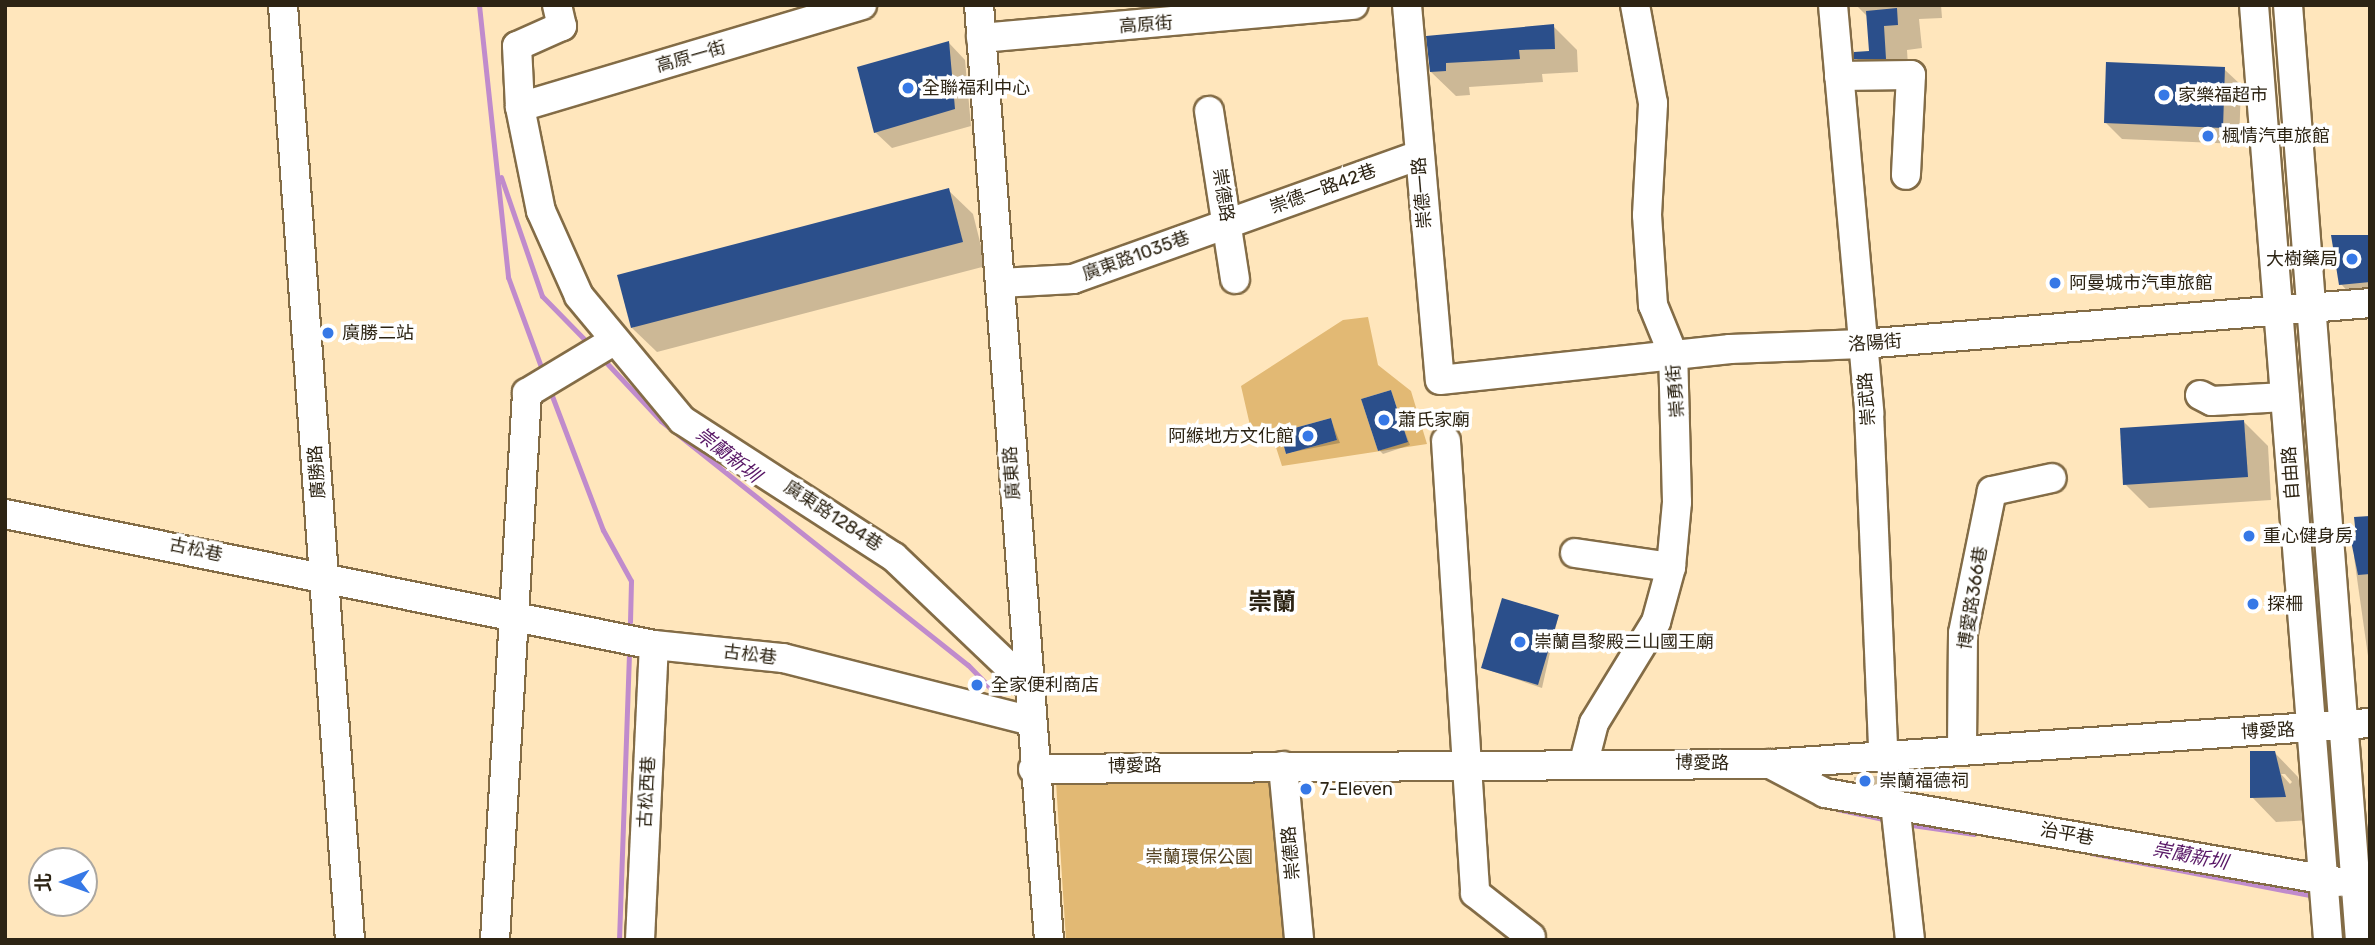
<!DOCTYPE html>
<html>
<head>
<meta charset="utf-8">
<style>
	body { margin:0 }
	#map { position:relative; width:2375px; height:945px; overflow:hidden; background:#ffe6bc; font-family:Rubik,"Noto Sans TC",sans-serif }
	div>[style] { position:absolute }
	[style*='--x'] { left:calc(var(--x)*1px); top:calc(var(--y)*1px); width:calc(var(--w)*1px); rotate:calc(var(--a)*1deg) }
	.green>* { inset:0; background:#e2b974 }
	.shadow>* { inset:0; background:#0003 }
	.stream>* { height:5px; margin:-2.5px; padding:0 2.5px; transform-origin:2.5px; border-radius:2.5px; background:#c08bcc }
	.building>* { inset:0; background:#2b4f8b }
	.roads { filter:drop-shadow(2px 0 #836c46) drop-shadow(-2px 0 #836c46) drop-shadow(0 2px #836c46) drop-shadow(0 -2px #836c46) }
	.minor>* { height:28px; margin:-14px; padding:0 14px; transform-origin:14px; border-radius:14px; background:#fff }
	.dots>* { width:19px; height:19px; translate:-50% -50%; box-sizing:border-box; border:4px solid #fff; border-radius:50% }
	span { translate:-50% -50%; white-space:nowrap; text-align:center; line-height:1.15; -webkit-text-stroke:7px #fff; paint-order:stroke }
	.street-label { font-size:18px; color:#2d2414 }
	.poi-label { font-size:18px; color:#2d2414 }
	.left { translate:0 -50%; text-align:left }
	.right { translate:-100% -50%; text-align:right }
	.park-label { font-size:18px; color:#53401f }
	.water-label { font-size:19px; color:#571665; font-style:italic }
	.district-label { font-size:24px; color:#2d2414; font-weight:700 }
	.frame { position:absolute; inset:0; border:7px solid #2d2414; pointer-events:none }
	.north { position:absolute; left:28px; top:847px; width:70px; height:70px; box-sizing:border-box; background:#fff; border:2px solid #aba7a1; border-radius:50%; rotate:269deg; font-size:19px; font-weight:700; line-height:28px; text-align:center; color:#2d2414 }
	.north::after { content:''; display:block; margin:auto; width:24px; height:32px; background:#3678e6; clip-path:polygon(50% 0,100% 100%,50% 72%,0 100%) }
</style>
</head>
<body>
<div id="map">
	<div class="green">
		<div style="clip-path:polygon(evenodd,1368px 317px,1378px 365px,1411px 391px,1427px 444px,1282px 466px,1272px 435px,1252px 434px,1241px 386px,1343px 320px,1368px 317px,1391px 390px,1408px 441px,1378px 451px,1361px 399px,1391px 390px,1368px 317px,1331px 418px,1337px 440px,1286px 454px,1280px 432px,1331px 418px)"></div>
		<div style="clip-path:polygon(1278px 768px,1289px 940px,1066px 940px,1056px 782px)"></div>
	</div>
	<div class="shadow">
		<div style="clip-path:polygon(1856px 5px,1941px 5px,1942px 18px,1919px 19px,1922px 48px,1907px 50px,1909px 82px,1880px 83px,1856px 58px,1871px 53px,1868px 17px)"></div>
		<div style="clip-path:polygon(1553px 26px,1577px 50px,1578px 72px,1542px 74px,1543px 82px,1469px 87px,1470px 95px,1456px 96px,1431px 72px,1428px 38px)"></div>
		<div style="clip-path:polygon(949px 43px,965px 60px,971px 126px,892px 148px,875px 132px)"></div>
		<div style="clip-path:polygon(2224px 69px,2241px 85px,2239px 144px,2122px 139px,2105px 122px)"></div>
		<div style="clip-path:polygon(948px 190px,973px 214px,986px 266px,657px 352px,632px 328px)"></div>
		<div style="clip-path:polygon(2370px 236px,2370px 295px,2353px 297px,2341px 284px)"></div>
		<div style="clip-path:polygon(1390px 392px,1410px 445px,1383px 454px,1379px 450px)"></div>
		<div style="clip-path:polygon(1331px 420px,1340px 443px,1287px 453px)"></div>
		<div style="clip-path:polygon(2244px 422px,2268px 446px,2271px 500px,2149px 508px,2125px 484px)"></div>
		<div style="clip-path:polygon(2356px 518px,2370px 518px,2370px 670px,2354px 557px)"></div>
		<div style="clip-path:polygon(1558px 617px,1542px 688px,1483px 668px)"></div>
		<div style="clip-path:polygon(evenodd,2274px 752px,2298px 777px,2310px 820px,2276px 822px,2252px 797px,2274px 752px,2281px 774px,2285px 774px,2292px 782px,2290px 784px,2281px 774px)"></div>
		<div style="clip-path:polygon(1878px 776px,1881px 788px,1854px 780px,1854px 777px)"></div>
	</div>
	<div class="stream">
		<div style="--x:479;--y:5;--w:274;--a:83.9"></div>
		<div style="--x:508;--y:277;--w:101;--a:69.8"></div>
		<div style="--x:501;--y:177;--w:126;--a:71"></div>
		<div style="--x:542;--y:296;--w:70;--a:45.6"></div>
		<div style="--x:602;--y:358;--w:86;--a:46.9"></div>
		<div style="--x:661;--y:421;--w:392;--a:38.5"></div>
		<div style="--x:968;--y:665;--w:52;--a:45.8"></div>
		<div style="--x:549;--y:388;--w:152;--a:69.2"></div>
		<div style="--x:603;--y:530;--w:58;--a:61.2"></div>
		<div style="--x:631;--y:581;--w:41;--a:91.4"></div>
		<div style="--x:1837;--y:809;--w:52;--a:12.2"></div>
		<div style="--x:1905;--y:824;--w:70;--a:8.2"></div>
		<div style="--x:2091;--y:853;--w:228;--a:10.9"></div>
		<div style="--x:619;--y:940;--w:287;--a:-88"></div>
	</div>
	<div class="building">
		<div style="clip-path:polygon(1897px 8px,1898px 25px,1884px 26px,1886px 59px,1854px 59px,1854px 52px,1869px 51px,1866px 11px)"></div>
		<div style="clip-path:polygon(1554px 24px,1555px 49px,1519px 50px,1520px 59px,1446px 63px,1446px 71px,1430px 72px,1426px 36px)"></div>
		<div style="clip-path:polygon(949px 41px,955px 109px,874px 133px,857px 67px)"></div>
		<div style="clip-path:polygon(2106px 62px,2225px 67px,2223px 128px,2104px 123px)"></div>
		<div style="clip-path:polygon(949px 188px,963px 242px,631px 328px,617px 275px)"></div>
		<div style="clip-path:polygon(2331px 235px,2370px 235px,2370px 282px,2339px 285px)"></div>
		<div style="clip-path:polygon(1391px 390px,1408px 442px,1378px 451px,1361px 399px)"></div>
		<div style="clip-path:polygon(1331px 418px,1337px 440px,1286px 454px,1280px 432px)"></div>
		<div style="clip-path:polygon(2244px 420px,2248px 477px,2123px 485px,2120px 428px)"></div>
		<div style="clip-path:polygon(2370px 516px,2370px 574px,2358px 575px,2350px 536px,2356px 536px,2354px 517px)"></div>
		<div style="clip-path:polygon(1502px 598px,1559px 615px,1538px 685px,1481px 668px)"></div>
		<div style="clip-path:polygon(2250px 751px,2275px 751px,2286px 797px,2250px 798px)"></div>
	</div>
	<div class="roads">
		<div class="minor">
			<div style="--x:283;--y:5;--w:937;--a:85.9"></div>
			<div style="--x:557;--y:5;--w:22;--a:77"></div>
			<div style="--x:562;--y:26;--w:49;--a:156"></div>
			<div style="--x:517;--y:46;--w:61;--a:87.2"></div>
			<div style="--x:520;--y:107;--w:106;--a:78.6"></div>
			<div style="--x:541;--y:211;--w:93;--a:65.9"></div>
			<div style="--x:579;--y:296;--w:161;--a:50.3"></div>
			<div style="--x:682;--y:420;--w:252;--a:32.9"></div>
			<div style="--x:894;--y:557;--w:181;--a:43.7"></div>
			<div style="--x:979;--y:5;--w:938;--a:85.72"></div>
			<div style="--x:1407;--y:5;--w:376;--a:85"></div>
			<div style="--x:1440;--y:380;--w:292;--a:-6.1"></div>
			<div style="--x:1730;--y:349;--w:132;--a:-2.2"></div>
			<div style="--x:1862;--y:344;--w:510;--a:-4.61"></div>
			<div style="--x:1833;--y:5;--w:409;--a:84.9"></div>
			<div style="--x:1869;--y:412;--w:340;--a:87.6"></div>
			<div style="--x:2254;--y:5;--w:938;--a:85.47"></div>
			<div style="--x:2288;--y:5;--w:938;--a:85.6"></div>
			<div style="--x:981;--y:38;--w:374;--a:-5.1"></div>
			<div style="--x:1839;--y:76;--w:72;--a:-0.8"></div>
			<div style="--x:1911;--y:75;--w:100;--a:92.9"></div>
			<div style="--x:520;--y:107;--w:357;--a:-16.6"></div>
			<div style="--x:1209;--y:111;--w:170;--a:81.2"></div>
			<div style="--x:1000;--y:283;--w:73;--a:-3.1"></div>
			<div style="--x:1073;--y:279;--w:368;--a:-19.7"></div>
			<div style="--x:2200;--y:395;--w:13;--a:27"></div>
			<div style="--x:2212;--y:401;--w:73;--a:-3.1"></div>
			<div style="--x:1446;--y:441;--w:453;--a:86.3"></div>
			<div style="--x:1475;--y:893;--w:71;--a:38.2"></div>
			<div style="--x:5;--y:514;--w:662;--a:11.41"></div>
			<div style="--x:654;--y:645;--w:130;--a:5.8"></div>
			<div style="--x:783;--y:658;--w:253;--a:14.2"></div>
			<div style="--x:1575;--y:553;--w:97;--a:8.3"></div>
			<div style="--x:1962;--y:748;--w:115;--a:-89.5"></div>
			<div style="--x:1963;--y:633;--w:145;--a:-78.5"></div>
			<div style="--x:1992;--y:491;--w:61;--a:-12.2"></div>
			<div style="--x:1584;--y:762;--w:40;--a:-75.6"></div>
			<div style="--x:1594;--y:723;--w:119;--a:-58.5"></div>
			<div style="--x:1656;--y:622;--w:57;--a:-74.7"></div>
			<div style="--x:1671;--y:567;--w:65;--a:-84.7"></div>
			<div style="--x:1677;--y:502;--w:148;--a:-91.5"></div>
			<div style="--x:1673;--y:354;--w:53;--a:-112.2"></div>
			<div style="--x:1653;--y:305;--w:90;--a:-93.8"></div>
			<div style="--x:1647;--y:215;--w:112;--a:-86.9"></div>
			<div style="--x:1653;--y:103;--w:100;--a:-100.4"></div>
			<div style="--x:1770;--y:764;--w:62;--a:27.8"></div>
			<div style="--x:1825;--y:793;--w:522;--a:9.82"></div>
			<div style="--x:1283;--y:766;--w:175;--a:84.7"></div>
			<div style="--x:1033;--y:769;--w:737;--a:-0.39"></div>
			<div style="--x:1770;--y:764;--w:601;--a:-3.91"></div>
			<div style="--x:1895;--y:804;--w:137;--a:83.7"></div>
			<div style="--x:495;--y:940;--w:548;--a:-86.65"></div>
			<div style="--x:527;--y:393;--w:99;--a:-31"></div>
			<div style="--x:640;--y:940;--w:295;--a:-87.3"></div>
		</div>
	</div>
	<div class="dots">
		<div style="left:908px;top:88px;background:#3678e6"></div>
		<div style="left:2164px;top:95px;background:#3678e6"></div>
		<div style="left:2208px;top:136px;background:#3678e6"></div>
		<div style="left:2352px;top:259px;background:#3678e6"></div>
		<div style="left:2055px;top:283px;background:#3678e6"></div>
		<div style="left:328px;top:333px;background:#3678e6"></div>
		<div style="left:1384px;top:420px;background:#3678e6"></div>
		<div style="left:1308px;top:436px;background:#3678e6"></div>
		<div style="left:2249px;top:536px;background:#3678e6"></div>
		<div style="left:2253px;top:604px;background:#3678e6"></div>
		<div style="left:1520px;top:642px;background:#3678e6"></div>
		<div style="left:977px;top:685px;background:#3678e6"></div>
		<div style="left:1865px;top:781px;background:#3678e6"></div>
		<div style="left:1306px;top:789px;background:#3678e6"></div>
	</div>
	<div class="street-label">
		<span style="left:1146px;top:25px;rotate:-4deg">高原街</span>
		<span style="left:691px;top:57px;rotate:-16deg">高原一街</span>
		<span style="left:1323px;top:189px;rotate:-20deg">崇德一路42巷</span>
		<span style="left:1422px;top:193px;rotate:-95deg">崇德一路</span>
		<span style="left:1223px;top:195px;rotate:81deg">崇德路</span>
		<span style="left:1136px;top:256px;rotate:-20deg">廣東路1035巷</span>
		<span style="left:1875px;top:343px;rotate:-4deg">洛陽街</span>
		<span style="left:1676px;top:391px;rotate:-95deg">崇勇街</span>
		<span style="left:1867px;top:399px;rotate:-94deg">崇武路</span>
		<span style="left:317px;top:472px;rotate:-94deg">廣勝路</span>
		<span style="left:1012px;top:473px;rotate:-94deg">廣東路</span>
		<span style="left:2291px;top:473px;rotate:-94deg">自由路</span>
		<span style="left:833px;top:516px;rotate:33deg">廣東路1284巷</span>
		<span style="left:196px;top:550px;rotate:12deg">古松巷</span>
		<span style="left:1973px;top:598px;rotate:-81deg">博愛路366巷</span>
		<span style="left:750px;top:655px;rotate:7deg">古松巷</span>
		<span style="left:2268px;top:731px;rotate:-3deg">博愛路</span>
		<span style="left:1702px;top:763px;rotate:1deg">博愛路</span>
		<span style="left:1135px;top:766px;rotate:-1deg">博愛路</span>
		<span style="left:647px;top:792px;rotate:-87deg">古松西巷</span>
		<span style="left:2067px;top:834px;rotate:10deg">治平巷</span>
		<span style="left:1291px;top:853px;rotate:-95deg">崇德路</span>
	</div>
	<div class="poi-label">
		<span class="left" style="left:922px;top:88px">全聯福利中心</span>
		<span class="left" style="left:2178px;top:95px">家樂福超市</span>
		<span class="left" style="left:2222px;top:136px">楓情汽車旅館</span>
		<span class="right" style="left:2338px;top:259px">大樹藥局</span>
		<span class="left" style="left:2069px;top:283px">阿曼城市汽車旅館</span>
		<span class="left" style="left:342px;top:333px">廣勝二站</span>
		<span class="left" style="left:1398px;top:420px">蕭氏家廟</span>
		<span class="right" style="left:1294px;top:436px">阿緱地方文化館</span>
		<span class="left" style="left:2263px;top:536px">重心健身房</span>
		<span class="left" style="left:2267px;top:604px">探柵</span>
		<span class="left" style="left:1534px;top:642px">崇蘭昌黎殿三山國王廟</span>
		<span class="left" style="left:991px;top:685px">全家便利商店</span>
		<span class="left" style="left:1879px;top:781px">崇蘭福德祠</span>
		<span class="left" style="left:1320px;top:789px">7-Eleven</span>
	</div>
	<div class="park-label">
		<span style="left:1199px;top:857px">崇蘭環保公園</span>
	</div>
	<div class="water-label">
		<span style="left:728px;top:455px;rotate:38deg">崇蘭新圳</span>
		<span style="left:2190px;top:856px;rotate:11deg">崇蘭新圳</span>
	</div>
	<div class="district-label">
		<span style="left:1272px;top:603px">崇蘭</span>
	</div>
	<div class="frame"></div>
	<div class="north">北</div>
</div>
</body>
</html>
